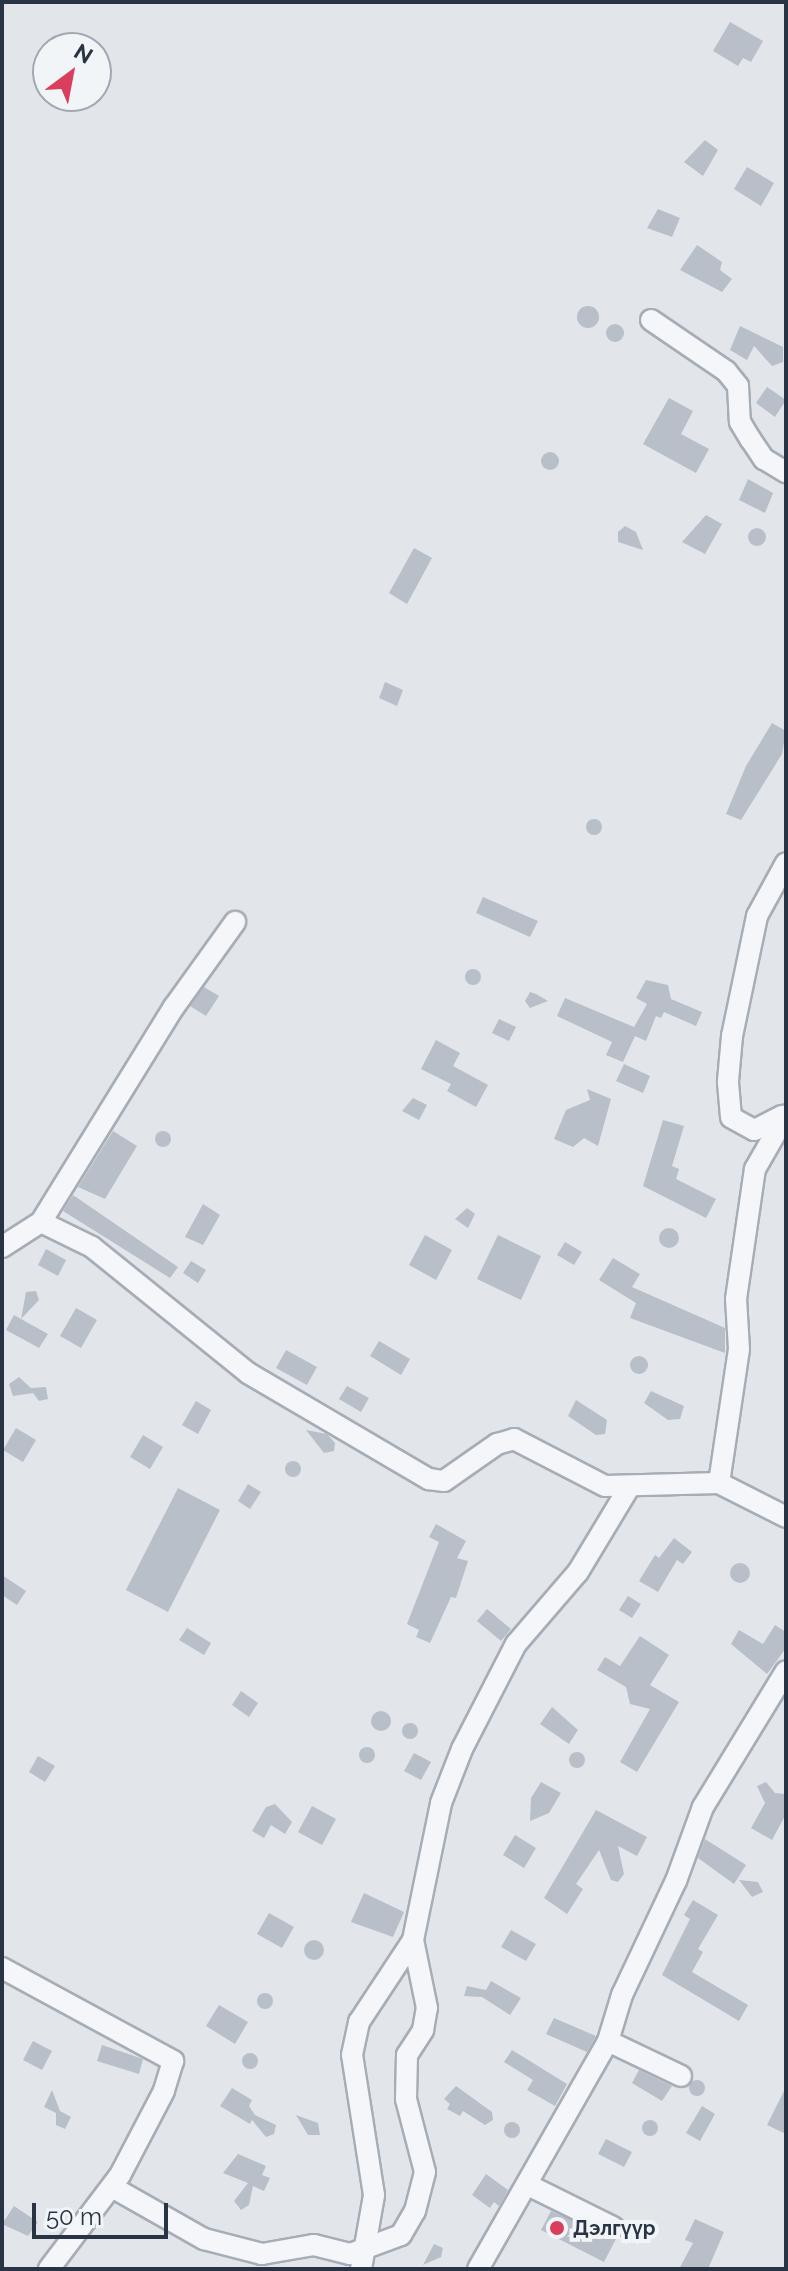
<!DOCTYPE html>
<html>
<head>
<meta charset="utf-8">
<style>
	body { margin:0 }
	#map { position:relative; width:788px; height:2271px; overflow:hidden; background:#e2e6eb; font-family:Raleway,sans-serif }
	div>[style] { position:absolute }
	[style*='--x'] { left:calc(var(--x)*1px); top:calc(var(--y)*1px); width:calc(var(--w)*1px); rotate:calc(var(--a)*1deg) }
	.building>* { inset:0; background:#b8bfc9 }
	.round { border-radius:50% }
	.roads { filter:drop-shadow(2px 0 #a6adb6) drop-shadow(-2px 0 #a6adb6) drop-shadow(0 2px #a6adb6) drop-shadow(0 -2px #a6adb6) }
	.minor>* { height:20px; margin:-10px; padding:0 10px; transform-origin:10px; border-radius:10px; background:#f5f6f9 }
	.dots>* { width:22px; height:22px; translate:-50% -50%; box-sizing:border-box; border:4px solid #f1f5f8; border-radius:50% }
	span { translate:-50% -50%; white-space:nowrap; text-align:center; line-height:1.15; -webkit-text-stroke:8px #f1f5f8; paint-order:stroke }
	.poi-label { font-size:20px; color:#283444; font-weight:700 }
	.left { translate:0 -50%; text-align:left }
	.frame { position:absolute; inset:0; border:4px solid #283444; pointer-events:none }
	.north { position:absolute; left:32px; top:32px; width:80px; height:80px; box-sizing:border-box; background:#f1f5f8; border:2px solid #a1a8b0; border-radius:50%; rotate:32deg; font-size:22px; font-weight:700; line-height:32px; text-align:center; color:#283444 }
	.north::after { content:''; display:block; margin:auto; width:28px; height:36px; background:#d93e5c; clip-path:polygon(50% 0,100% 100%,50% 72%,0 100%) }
	.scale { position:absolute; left:32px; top:2203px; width:136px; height:36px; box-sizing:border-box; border:4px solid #283444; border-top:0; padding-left:10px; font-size:24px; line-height:28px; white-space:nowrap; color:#283444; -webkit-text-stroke:6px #f1f5f8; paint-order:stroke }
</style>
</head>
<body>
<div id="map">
	<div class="building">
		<div style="clip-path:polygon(730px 22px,763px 41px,751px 62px,743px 58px,738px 66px,713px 51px)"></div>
		<div style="clip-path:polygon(705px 140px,718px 150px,703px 176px,684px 162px)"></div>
		<div style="clip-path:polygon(747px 167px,774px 183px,761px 206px,734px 189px)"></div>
		<div style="clip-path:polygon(658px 209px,680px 218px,672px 237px,647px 228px)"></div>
		<div style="clip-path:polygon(697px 245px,722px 262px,720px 270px,732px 279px,722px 292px,680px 270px)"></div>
		<div class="round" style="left:577px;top:306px;width:22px;height:22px"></div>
		<div class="round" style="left:606px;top:324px;width:18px;height:18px"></div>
		<div style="clip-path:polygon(740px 326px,783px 347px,783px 362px,772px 366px,754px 346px,747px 360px,730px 350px)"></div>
		<div style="clip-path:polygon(767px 387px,786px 400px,775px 417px,756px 403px)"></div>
		<div style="clip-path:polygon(669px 398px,693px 411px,681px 434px,709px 449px,696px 473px,643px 444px)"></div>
		<div class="round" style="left:541px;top:452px;width:18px;height:18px"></div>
		<div style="clip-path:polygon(748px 479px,773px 493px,765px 513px,739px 500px)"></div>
		<div style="clip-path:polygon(706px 515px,722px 524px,705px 554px,682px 542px)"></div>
		<div style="clip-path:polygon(625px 526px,636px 532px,643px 550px,618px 542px,618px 532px)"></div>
		<div class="round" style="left:748px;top:528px;width:18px;height:18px"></div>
		<div style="clip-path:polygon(414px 548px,432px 558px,407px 604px,389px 593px)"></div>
		<div style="clip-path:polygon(385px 682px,403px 690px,397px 706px,379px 698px)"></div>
		<div style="clip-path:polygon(772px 723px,786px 731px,782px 754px,741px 820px,726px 814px,746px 766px)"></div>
		<div class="round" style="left:586px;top:819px;width:16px;height:16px"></div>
		<div style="clip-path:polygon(483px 897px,538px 921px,530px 937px,476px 913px)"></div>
		<div class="round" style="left:465px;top:969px;width:16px;height:16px"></div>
		<div style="clip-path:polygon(646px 980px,668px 985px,671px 999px,702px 1012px,696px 1026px,664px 1012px,661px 1018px,656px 1016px,646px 1041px,635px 1036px,623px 1062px,606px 1055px,612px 1042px,557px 1016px,565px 998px,634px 1027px,647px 1004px,636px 998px)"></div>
		<div style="clip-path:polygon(204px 987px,219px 996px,206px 1016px,190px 1006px)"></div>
		<div style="clip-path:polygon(530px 992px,536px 994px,548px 1001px,530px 1008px,525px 1001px)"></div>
		<div style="clip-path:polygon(499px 1019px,516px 1027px,509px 1041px,492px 1033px)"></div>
		<div style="clip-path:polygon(436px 1040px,460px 1053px,453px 1066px,488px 1085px,476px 1107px,447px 1091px,451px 1084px,421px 1069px)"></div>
		<div style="clip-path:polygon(624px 1064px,650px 1076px,643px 1093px,616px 1081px)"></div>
		<div style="clip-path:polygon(587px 1089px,611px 1099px,598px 1146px,584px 1138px,573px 1147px,554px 1139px,566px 1110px,590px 1100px)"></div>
		<div style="clip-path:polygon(413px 1098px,427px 1105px,419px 1120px,402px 1111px)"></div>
		<div style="clip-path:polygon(663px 1120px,684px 1126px,672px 1166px,679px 1169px,676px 1179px,716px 1199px,706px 1218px,643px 1186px)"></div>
		<div class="round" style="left:155px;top:1131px;width:16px;height:16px"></div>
		<div style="clip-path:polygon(113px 1131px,137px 1146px,105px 1199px,78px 1187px)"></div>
		<div style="clip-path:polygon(73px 1195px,178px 1267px,170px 1278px,63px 1211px)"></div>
		<div style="clip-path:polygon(203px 1204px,220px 1215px,203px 1245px,185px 1237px)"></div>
		<div style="clip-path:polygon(467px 1208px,475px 1214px,468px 1228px,455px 1219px)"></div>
		<div class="round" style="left:659px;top:1228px;width:20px;height:20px"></div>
		<div style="clip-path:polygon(425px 1235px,452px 1250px,436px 1280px,409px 1265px)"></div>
		<div style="clip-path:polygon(498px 1235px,541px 1256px,521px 1300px,477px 1279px)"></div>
		<div style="clip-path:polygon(565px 1242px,582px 1252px,574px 1265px,557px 1255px)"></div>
		<div style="clip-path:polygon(46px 1249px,66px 1260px,58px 1276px,38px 1265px)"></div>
		<div style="clip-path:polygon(613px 1258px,640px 1274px,632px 1287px,725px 1328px,725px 1353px,630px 1318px,636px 1303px,599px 1280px)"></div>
		<div style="clip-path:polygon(191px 1261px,206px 1270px,198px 1283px,183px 1273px)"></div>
		<div style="clip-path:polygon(36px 1291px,39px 1300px,21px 1319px,48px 1334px,39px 1348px,6px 1330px,14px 1315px,21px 1319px,26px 1292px)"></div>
		<div style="clip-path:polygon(76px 1308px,97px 1320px,81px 1348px,60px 1336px)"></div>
		<div style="clip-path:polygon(379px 1341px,410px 1359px,401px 1375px,370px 1356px)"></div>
		<div style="clip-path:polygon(286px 1350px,317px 1367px,307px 1385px,276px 1368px)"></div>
		<div class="round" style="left:630px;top:1356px;width:18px;height:18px"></div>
		<div style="clip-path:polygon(19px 1377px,31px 1388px,46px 1387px,48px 1399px,39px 1401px,33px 1393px,13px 1396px,9px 1384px)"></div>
		<div style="clip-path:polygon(347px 1386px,369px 1398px,361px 1412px,339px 1399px)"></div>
		<div style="clip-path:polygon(651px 1391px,684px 1406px,680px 1419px,668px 1420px,644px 1403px)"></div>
		<div style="clip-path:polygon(576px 1400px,607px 1420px,605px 1434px,596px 1435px,568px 1416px)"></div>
		<div style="clip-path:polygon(196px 1401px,211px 1410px,198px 1434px,182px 1425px)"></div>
		<div style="clip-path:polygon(16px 1428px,36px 1440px,23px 1462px,3px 1450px)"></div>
		<div style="clip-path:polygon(306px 1430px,327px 1434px,335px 1443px,334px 1451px,324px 1453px)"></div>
		<div style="clip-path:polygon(143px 1435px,163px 1447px,150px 1469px,130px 1457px)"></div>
		<div class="round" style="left:285px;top:1461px;width:16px;height:16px"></div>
		<div style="clip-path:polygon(248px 1484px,261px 1492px,250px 1509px,238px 1501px)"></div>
		<div style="clip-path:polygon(178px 1488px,220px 1510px,168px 1612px,126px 1590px)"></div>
		<div style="clip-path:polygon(436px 1524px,466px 1541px,457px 1558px,468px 1561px,456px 1598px,451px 1597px,430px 1643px,416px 1637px,419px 1630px,407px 1624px,439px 1542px,429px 1537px)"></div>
		<div style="clip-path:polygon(674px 1538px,692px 1552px,683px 1564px,677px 1560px,658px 1592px,639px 1581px,655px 1555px,659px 1558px)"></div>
		<div class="round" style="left:730px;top:1563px;width:20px;height:20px"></div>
		<div style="clip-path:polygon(2px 1575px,26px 1591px,17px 1605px,2px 1595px)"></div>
		<div style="clip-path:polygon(628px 1596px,641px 1604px,632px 1618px,619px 1610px)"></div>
		<div style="clip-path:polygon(487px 1609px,511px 1629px,501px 1641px,477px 1621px)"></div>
		<div style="clip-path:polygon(775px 1625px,786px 1632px,786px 1648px,767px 1674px,731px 1644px,739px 1630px,763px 1644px)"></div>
		<div style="clip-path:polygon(187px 1628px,211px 1643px,204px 1655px,179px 1640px)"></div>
		<div style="clip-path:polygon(640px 1636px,669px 1655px,650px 1685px,679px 1702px,637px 1772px,620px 1762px,650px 1709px,630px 1704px,626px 1687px,597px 1670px,605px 1657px,620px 1666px)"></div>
		<div style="clip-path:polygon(241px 1691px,258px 1703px,249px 1717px,232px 1705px)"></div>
		<div style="clip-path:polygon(552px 1707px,578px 1730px,569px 1744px,540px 1724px)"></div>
		<div class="round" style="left:371px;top:1711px;width:20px;height:20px"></div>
		<div class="round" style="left:402px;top:1723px;width:16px;height:16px"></div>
		<div class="round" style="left:359px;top:1747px;width:16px;height:16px"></div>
		<div class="round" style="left:569px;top:1752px;width:16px;height:16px"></div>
		<div style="clip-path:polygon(414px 1753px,431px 1762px,421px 1780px,404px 1771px)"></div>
		<div style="clip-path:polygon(38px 1756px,55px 1766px,45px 1782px,29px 1772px)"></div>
		<div style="clip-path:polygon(541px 1782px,561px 1793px,549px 1813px,530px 1821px,531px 1798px)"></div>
		<div style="clip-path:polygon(766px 1782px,775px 1793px,786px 1794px,786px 1814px,772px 1840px,751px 1828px,765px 1803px,757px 1786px)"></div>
		<div style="clip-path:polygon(275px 1804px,292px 1822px,285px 1834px,271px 1825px,264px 1838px,252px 1831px,266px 1807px)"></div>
		<div style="clip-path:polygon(312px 1806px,336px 1819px,322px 1845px,298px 1832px)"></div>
		<div style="clip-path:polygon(596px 1810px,647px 1837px,637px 1856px,618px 1846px,624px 1874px,618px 1882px,611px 1880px,599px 1850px,576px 1884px,583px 1889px,567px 1914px,544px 1898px)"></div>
		<div style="clip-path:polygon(515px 1835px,536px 1848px,524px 1868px,503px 1855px)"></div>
		<div style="clip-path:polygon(705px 1839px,746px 1865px,734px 1884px,698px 1858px)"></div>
		<div style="clip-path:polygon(739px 1880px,758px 1882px,763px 1892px,752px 1897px)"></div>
		<div style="clip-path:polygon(364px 1893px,404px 1912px,393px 1937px,351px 1922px)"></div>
		<div style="clip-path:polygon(693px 1900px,718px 1915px,698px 1949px,703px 1952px,692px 1972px,748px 2005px,739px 2021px,662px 1975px,690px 1919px,684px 1915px)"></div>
		<div style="clip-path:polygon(269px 1913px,294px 1927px,282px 1948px,257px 1934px)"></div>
		<div style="clip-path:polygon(511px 1930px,536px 1944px,526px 1961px,501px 1947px)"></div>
		<div class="round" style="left:304px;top:1940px;width:20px;height:20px"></div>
		<div style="clip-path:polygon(491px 1981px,521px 1998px,510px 2015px,482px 1997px,464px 1996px,467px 1986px,486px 1990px)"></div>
		<div class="round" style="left:257px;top:1993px;width:16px;height:16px"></div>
		<div style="clip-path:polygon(219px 2005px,248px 2022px,235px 2044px,206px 2026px)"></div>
		<div style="clip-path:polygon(554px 2018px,596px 2036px,587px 2052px,546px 2034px)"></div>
		<div style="clip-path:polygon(33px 2041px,52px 2051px,42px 2070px,23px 2060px)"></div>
		<div style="clip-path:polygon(102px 2045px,143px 2059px,139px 2074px,97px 2061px)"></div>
		<div style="clip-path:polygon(512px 2050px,567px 2084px,555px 2106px,527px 2090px,533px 2080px,504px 2062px)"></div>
		<div class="round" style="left:242px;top:2053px;width:16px;height:16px"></div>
		<div style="clip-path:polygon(639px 2070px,672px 2086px,662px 2101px,632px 2083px)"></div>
		<div class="round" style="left:689px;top:2080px;width:16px;height:16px"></div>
		<div style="clip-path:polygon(456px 2086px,492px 2112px,493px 2120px,485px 2125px,463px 2111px,460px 2116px,447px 2109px,450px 2104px,444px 2099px)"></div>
		<div style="clip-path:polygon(786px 2087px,786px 2134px,767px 2125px)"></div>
		<div style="clip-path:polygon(232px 2088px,252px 2100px,249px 2106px,255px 2115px,276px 2125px,274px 2134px,266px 2137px,252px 2120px,250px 2124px,220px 2106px)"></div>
		<div style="clip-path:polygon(52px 2090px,60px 2111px,71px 2117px,65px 2129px,56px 2125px,56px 2113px,44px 2107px)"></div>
		<div style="clip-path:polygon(702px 2106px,715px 2114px,700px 2141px,686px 2133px)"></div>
		<div style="clip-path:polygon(296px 2115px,318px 2123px,320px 2135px,308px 2135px)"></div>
		<div class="round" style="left:642px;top:2120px;width:16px;height:16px"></div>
		<div class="round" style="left:504px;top:2122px;width:16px;height:16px"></div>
		<div style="clip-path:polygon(606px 2139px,632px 2152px,624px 2167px,598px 2154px)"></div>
		<div style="clip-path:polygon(238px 2154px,266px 2166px,262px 2175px,270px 2178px,264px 2191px,253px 2186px,249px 2205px,241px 2210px,234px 2201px,248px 2183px,223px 2173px)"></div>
		<div style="clip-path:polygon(486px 2174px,508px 2190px,499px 2206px,494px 2202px,490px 2208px,472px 2195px)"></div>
		<div style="clip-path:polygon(14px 2206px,38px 2222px,28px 2236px,2px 2224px)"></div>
		<div style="clip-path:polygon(551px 2211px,616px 2239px,604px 2262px,541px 2230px)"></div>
		<div style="clip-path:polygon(695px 2219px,724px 2232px,708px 2269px,679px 2269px,693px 2243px,685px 2240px)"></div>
		<div style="clip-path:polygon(434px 2244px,443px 2248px,441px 2257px,423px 2265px)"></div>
	</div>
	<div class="roads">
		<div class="minor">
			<div style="--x:651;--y:320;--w:91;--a:34.2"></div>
			<div style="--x:726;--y:371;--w:19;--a:51"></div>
			<div style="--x:738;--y:386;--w:36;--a:87"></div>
			<div style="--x:740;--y:422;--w:21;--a:59"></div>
			<div style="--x:751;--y:440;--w:23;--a:56"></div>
			<div style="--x:764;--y:459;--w:26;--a:31"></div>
			<div style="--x:782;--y:1116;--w:31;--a:153"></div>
			<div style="--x:754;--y:1130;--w:26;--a:-151"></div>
			<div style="--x:731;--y:1117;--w:36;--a:-95"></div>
			<div style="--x:728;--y:1081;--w:45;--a:-84.9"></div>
			<div style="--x:732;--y:1036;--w:123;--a:-78.2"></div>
			<div style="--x:757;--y:916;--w:60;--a:-61.3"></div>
			<div style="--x:41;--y:1222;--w:57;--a:26.1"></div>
			<div style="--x:92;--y:1247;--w:201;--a:38.9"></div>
			<div style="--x:248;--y:1373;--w:210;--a:30.4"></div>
			<div style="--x:429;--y:1479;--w:15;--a:8"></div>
			<div style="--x:444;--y:1481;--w:65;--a:-34.9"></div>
			<div style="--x:497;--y:1444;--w:18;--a:-16"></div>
			<div style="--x:514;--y:1439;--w:102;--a:27.3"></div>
			<div style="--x:605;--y:1486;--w:114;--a:-1.5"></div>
			<div style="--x:719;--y:1483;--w:75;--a:26.9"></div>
			<div style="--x:2;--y:1247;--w:46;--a:-32.7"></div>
			<div style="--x:41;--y:1222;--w:253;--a:-58.3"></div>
			<div style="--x:174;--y:1007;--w:105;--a:-54.3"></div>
			<div style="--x:719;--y:1483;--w:135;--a:-81.5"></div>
			<div style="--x:739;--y:1349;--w:50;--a:-93.4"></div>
			<div style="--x:736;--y:1299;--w:131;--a:-81.7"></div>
			<div style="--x:755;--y:1169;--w:62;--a:-60.1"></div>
			<div style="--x:2;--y:1968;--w:195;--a:28.5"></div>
			<div style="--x:173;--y:2061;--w:31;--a:107"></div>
			<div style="--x:164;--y:2091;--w:95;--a:117.6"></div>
			<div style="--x:120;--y:2175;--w:118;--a:127.1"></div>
			<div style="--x:608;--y:2041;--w:81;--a:25.6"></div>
			<div style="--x:528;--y:2185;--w:95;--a:26.3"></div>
			<div style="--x:112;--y:2187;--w:106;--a:29.5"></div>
			<div style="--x:204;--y:2239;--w:60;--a:14.5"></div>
			<div style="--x:262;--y:2254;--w:53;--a:-9.8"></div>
			<div style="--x:314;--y:2245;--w:37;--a:14"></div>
			<div style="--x:350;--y:2254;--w:54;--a:-20.4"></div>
			<div style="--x:401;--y:2235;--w:28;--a:-60"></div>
			<div style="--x:415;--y:2211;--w:40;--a:-75.6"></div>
			<div style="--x:425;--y:2172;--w:75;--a:-104.6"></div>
			<div style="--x:406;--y:2099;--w:44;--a:-88.7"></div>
			<div style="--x:407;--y:2055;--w:30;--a:-57"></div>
			<div style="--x:423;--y:2030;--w:22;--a:-80"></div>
			<div style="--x:427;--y:2008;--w:69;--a:-101.6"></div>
			<div style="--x:361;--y:2269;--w:75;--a:-80"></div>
			<div style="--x:374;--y:2195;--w:142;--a:-98.9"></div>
			<div style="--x:352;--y:2055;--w:34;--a:-78"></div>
			<div style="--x:359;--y:2022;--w:98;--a:-56.6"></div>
			<div style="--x:413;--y:1940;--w:140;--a:-78.4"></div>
			<div style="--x:441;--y:1803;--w:58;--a:-68.7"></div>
			<div style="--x:462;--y:1749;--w:118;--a:-62.8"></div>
			<div style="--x:516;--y:1644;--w:95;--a:-49.3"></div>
			<div style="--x:578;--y:1572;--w:97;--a:-58.9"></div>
			<div style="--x:478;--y:2269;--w:262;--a:-60.3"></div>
			<div style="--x:608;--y:2041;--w:48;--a:-73.1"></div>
			<div style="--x:622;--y:1995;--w:126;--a:-64.7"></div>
			<div style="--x:676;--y:1881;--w:79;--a:-70"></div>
			<div style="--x:703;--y:1807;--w:159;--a:-58.6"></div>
		</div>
	</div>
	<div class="dots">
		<div style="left:557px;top:2228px;background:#d93e5c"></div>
	</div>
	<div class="poi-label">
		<span class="left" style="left:573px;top:2228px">Дэлгүүр</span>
	</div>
	<div class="frame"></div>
	<div class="north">N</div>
	<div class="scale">50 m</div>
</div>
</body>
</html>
